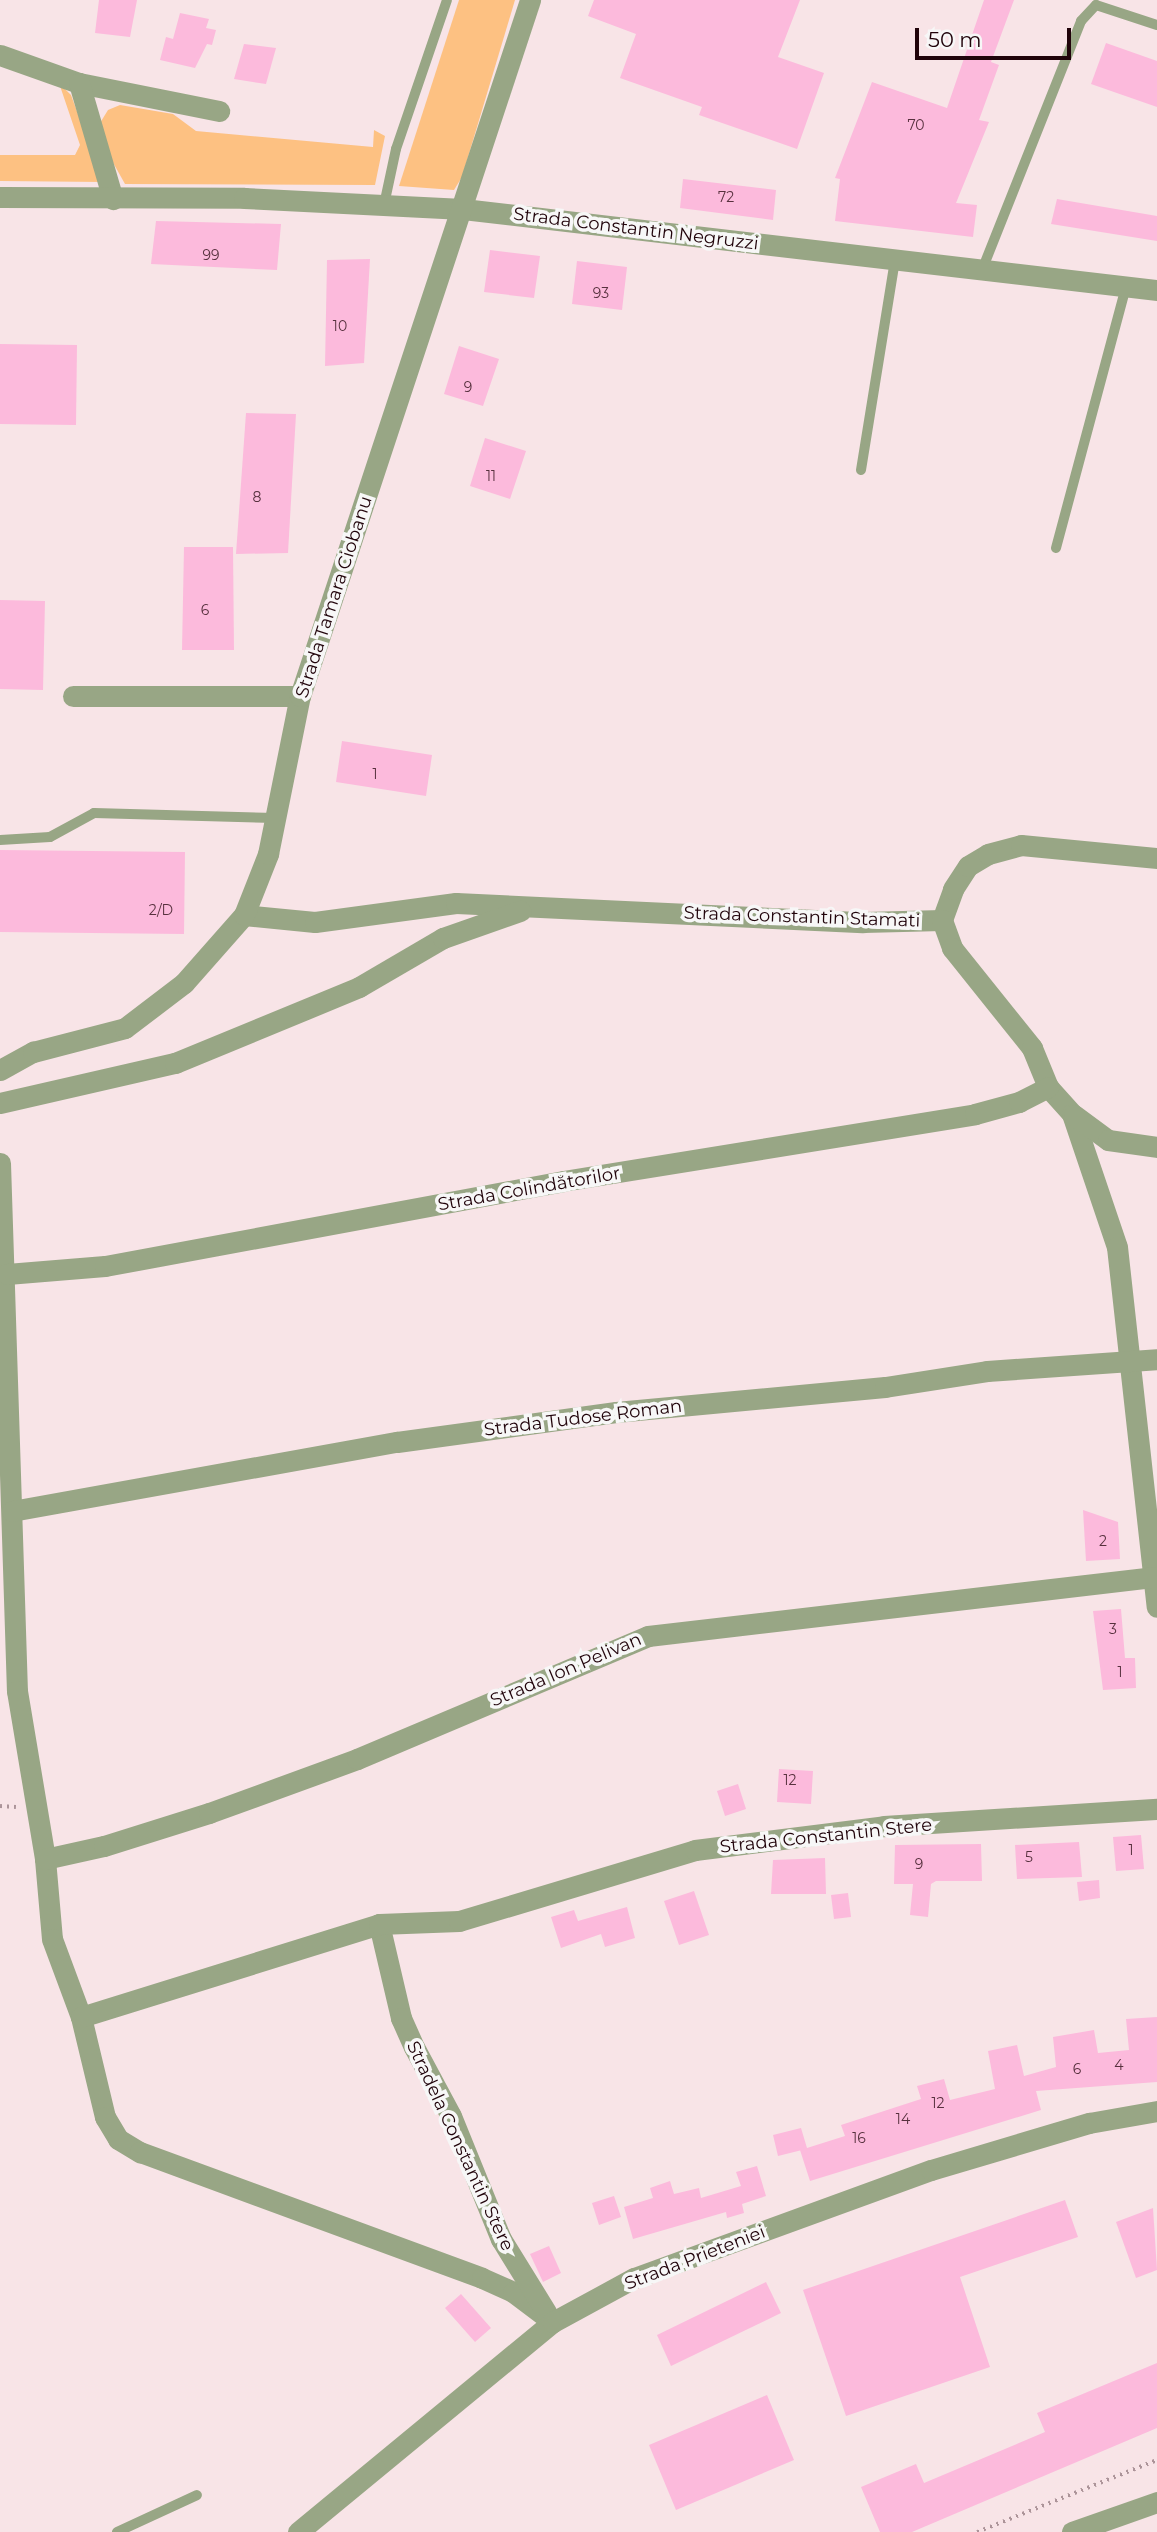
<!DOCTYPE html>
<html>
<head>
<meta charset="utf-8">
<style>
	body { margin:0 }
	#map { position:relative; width:1157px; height:2532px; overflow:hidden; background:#f8e4e7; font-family:Montserrat,sans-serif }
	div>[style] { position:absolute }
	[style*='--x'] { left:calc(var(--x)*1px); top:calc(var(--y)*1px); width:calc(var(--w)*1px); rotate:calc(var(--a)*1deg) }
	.green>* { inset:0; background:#fdc182 }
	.building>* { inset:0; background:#fcbadc }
	.path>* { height:3.5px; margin-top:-1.75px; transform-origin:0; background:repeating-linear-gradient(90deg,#ac9499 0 2px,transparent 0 7px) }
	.service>* { height:10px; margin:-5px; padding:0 5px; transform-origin:5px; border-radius:5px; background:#98a685 }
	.minor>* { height:21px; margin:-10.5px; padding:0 10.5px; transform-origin:10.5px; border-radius:10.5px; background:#98a685 }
	.tertiary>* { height:21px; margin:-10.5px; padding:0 10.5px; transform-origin:10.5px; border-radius:10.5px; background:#98a685 }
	span { translate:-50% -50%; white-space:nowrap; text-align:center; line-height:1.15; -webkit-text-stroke:7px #f7f7f7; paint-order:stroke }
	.number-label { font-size:14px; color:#57313e }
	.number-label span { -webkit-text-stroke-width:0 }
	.street-label { font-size:18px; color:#20030a }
	.scale { position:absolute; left:915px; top:28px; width:156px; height:32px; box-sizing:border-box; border:4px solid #20030a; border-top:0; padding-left:9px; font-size:21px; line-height:24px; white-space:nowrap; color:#20030a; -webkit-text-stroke:5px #f7f7f7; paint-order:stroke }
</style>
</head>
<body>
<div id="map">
	<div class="green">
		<div style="clip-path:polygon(459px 0,515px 0,462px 177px,454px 190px,399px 186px)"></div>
		<div style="clip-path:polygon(59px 83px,71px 95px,103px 182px,0 181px,0 155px,75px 155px,80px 145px)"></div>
		<div style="clip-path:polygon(120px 105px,173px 114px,196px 131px,373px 147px,374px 130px,385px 136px,375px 185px,125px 184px,106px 150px,100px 123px,108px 110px)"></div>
	</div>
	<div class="building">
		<div style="clip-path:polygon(99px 0,137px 0,130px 37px,95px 33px)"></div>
		<div style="clip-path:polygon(594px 0,800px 0,778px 57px,824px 73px,797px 149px,699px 115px,702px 107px,620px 78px,636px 34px,588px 16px)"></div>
		<div style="clip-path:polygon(984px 0,1014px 0,991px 62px,999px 65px,979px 120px,989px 122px,956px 203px,977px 205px,973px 237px,835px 221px,840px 179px,835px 178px,872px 82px,947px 108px)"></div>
		<div style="clip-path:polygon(180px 13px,209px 19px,206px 28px,216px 30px,212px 45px,207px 44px,195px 68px,160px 60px,166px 37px,173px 39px)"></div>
		<div style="clip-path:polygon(1106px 43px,1157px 61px,1157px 107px,1091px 84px)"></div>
		<div style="clip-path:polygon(244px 44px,276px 48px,266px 84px,234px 79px)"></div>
		<div style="clip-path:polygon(683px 179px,776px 190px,773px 220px,680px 208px)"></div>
		<div style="clip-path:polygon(1057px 199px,1157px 216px,1157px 241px,1051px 224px)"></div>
		<div style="clip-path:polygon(156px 221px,281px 224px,277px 270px,151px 264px)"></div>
		<div style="clip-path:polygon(490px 250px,540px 256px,534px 298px,484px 292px)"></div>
		<div style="clip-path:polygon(370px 259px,364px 363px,325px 366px,327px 260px)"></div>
		<div style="clip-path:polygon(577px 261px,627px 267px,622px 310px,572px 304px)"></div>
		<div style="clip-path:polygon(0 344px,77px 345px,76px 425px,0 424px)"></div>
		<div style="clip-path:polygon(459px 346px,499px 359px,483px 406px,444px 394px)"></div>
		<div style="clip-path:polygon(246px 413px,296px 414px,288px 553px,236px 554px)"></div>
		<div style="clip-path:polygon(485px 438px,526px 451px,510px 499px,470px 486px)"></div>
		<div style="clip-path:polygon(184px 547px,233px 547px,234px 650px,182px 650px)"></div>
		<div style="clip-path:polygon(0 600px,45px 601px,43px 690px,0 689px)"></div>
		<div style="clip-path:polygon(342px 741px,432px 755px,426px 796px,336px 782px)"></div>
		<div style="clip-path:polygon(0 850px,185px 852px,184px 934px,0 932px)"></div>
		<div style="clip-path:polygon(1083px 1510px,1118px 1522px,1120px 1559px,1086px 1561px)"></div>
		<div style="clip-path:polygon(1121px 1609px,1125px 1658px,1135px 1658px,1136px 1688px,1103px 1690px,1093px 1611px)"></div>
		<div style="clip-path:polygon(779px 1769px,813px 1771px,811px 1804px,777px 1802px)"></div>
		<div style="clip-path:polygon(738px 1784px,746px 1809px,725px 1816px,717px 1791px)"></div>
		<div style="clip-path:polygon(1141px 1835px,1144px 1869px,1116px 1871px,1113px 1837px)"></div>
		<div style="clip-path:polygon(1079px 1842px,1082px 1877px,1017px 1879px,1015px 1845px)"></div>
		<div style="clip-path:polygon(981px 1844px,982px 1881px,936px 1881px,931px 1884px,928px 1917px,910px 1915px,913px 1884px,894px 1884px,895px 1845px)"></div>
		<div style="clip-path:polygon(825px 1858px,826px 1894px,771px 1894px,773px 1860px)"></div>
		<div style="clip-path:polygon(1099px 1880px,1100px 1898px,1079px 1901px,1077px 1882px)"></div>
		<div style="clip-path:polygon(694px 1891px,709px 1935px,679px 1945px,664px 1901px)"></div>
		<div style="clip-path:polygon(848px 1893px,851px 1917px,834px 1919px,831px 1895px)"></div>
		<div style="clip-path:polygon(627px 1907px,635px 1938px,605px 1947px,601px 1934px,561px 1948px,551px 1917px,574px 1910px,578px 1921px)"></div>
		<div style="clip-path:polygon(1157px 2017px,1157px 2082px,1036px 2091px,1041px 2110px,810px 2181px,800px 2150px,806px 2149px,778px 2156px,773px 2135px,801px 2128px,807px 2148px,845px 2136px,841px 2125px,921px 2099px,917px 2086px,944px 2079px,950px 2100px,995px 2089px,988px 2051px,1017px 2045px,1024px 2076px,1056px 2067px,1053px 2037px,1094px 2030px,1098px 2053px,1129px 2050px,1126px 2019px)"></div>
		<div style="clip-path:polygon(757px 2166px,766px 2196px,742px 2204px,744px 2213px,727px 2218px,726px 2212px,633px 2239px,624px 2207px,653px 2198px,650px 2188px,670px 2181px,674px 2194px,699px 2188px,701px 2198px,741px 2186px,736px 2172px)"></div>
		<div style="clip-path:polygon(614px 2196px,621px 2217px,599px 2225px,592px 2203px)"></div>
		<div style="clip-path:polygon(1065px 2200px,1078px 2237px,960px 2277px,990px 2367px,846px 2416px,803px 2290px)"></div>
		<div style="clip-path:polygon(1153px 2208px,1157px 2270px,1136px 2278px,1116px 2222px)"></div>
		<div style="clip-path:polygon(549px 2246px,561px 2273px,543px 2282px,530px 2254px)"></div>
		<div style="clip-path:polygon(766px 2282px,781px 2313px,671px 2366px,657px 2335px)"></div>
		<div style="clip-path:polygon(461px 2294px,491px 2328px,475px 2342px,445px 2308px)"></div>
		<div style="clip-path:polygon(1157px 2363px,1157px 2428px,912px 2532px,880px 2532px,861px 2487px,916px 2464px,924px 2483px,1045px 2432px,1037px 2413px)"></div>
		<div style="clip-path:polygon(767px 2395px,794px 2460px,676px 2510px,649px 2445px)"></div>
	</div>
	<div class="path">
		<div style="--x:0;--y:1806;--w:16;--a:4"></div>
		<div style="--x:977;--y:2532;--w:194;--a:-21.8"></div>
	</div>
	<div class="service">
		<div style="--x:384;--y:205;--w:57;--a:-77.9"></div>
		<div style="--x:396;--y:149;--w:157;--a:-71.1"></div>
		<div style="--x:982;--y:270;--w:268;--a:-68.3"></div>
		<div style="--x:1081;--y:21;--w:22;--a:-47"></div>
		<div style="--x:1096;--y:5;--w:64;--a:18.2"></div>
		<div style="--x:861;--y:470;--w:214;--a:-80.8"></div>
		<div style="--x:1056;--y:548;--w:271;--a:-75"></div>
		<div style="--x:0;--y:840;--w:50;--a:-3.4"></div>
		<div style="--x:50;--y:837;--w:50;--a:-28.6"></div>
		<div style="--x:94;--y:813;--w:182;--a:1.6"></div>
		<div style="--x:117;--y:2532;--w:88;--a:-24.8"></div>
	</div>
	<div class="minor">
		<div style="--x:0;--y:55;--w:84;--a:19.5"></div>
		<div style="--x:79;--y:83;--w:143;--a:11.3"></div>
		<div style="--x:79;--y:83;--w:121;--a:73.7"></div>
		<div style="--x:0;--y:197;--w:244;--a:0.2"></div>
		<div style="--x:244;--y:198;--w:219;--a:2.9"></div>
		<div style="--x:463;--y:209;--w:699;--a:6.66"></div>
		<div style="--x:73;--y:696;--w:227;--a:0"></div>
		<div style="--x:244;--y:915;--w:71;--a:5.6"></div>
		<div style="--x:315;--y:922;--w:142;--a:-7.7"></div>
		<div style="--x:456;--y:903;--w:407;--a:2.7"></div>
		<div style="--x:863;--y:922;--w:79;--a:-1.5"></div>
		<div style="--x:942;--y:920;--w:33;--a:-70"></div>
		<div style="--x:953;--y:889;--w:27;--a:-57"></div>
		<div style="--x:968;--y:866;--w:23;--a:-31"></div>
		<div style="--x:988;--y:854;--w:34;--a:-15"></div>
		<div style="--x:1021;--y:845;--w:137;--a:5.5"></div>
		<div style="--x:942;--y:920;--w:30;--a:70"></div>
		<div style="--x:952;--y:948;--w:128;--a:51.3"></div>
		<div style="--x:1032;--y:1048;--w:42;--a:67.7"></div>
		<div style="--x:1048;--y:1087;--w:36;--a:48"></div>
		<div style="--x:1072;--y:1114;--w:140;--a:71.3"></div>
		<div style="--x:1117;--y:1247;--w:362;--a:83.7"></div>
		<div style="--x:0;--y:1070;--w:38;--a:-29"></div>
		<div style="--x:33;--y:1052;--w:95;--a:-14.6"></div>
		<div style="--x:125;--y:1028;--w:74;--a:-37.3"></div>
		<div style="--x:184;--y:983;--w:91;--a:-48.6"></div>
		<div style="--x:244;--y:915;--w:66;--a:-68.5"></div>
		<div style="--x:268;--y:854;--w:161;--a:-78.6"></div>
		<div style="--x:300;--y:696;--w:733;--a:-71.71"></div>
		<div style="--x:0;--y:1103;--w:180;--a:-12.9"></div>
		<div style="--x:175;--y:1063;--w:199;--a:-22.4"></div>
		<div style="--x:359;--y:987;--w:97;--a:-30.3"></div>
		<div style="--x:443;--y:938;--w:82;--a:-19.3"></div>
		<div style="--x:1074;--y:1115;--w:42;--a:36.3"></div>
		<div style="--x:1108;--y:1140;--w:49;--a:8.1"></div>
		<div style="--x:0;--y:1163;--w:528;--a:88.16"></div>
		<div style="--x:17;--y:1691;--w:170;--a:80.5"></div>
		<div style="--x:45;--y:1859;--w:80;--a:85"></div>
		<div style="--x:52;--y:1939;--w:83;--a:69.6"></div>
		<div style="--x:81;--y:2017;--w:103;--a:76.5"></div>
		<div style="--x:105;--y:2117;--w:26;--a:59"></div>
		<div style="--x:118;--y:2139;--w:26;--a:31"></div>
		<div style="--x:140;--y:2152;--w:364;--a:20.2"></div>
		<div style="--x:482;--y:2278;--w:34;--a:24"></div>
		<div style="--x:513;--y:2292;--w:50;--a:36.9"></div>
		<div style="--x:7;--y:1274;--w:98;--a:-4.7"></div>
		<div style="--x:105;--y:1266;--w:466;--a:-10.5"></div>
		<div style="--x:563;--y:1181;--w:417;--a:-9.2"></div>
		<div style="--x:975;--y:1114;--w:46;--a:-15.3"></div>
		<div style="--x:1019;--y:1102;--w:33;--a:-27"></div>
		<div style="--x:12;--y:1511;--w:391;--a:-10.2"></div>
		<div style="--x:397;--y:1442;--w:221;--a:-7.8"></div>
		<div style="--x:616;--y:1412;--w:270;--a:-5.3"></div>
		<div style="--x:885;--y:1387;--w:103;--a:-8.9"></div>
		<div style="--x:987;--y:1371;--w:170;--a:-4"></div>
		<div style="--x:45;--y:1859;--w:60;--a:-12.4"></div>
		<div style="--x:104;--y:1846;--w:110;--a:-17.4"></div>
		<div style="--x:209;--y:1813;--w:158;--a:-20"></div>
		<div style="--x:357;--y:1759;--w:316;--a:-22.9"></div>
		<div style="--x:648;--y:1636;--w:508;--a:-6.66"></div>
		<div style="--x:379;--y:1924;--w:97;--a:76.8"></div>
		<div style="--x:401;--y:2018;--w:32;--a:66"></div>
		<div style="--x:414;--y:2047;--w:78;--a:61.8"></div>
		<div style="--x:451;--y:2116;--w:133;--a:67.9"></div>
		<div style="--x:501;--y:2239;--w:86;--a:58.3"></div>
		<div style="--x:81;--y:2017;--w:312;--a:-17.3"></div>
		<div style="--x:379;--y:1924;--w:80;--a:-2.1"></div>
		<div style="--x:459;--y:1921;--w:246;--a:-16.7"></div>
		<div style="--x:695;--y:1850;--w:191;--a:-7.2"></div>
		<div style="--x:884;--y:1826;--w:274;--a:-3.6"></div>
		<div style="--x:298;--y:2532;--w:330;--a:-39.5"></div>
		<div style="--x:553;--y:2322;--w:92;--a:-28.5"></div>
		<div style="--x:634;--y:2278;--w:316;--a:-20"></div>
		<div style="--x:931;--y:2170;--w:165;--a:-16.6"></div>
		<div style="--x:1089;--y:2123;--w:69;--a:-10"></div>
	</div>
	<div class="tertiary">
		<div style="--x:1072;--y:2532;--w:90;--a:-19.4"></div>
	</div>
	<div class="number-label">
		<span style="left:916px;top:125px">70</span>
		<span style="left:726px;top:197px">72</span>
		<span style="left:211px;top:255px">99</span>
		<span style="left:601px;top:293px">93</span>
		<span style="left:340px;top:326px">10</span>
		<span style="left:468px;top:387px">9</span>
		<span style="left:491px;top:476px">11</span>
		<span style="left:257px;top:497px">8</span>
		<span style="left:205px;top:610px">6</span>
		<span style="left:375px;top:774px">1</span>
		<span style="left:161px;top:910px">2/D</span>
		<span style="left:1103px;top:1541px">2</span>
		<span style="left:1113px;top:1629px">3</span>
		<span style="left:1120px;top:1672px">1</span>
		<span style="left:790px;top:1780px">12</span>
		<span style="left:1131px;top:1850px">1</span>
		<span style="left:1029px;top:1857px">5</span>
		<span style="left:919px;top:1864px">9</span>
		<span style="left:1119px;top:2065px">4</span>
		<span style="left:1077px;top:2069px">6</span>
		<span style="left:938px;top:2103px">12</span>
		<span style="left:903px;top:2119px">14</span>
		<span style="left:859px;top:2138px">16</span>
	</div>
	<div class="street-label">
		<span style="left:636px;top:229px;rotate:7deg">Strada Constantin Negruzzi</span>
		<span style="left:334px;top:597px;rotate:-72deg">Strada Tamara Ciobanu</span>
		<span style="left:802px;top:917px;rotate:2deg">Strada Constantin Stamati</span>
		<span style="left:529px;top:1189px;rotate:-10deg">Strada Colindătorilor</span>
		<span style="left:583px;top:1418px;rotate:-7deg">Strada Tudose Roman</span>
		<span style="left:566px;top:1670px;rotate:-23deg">Strada Ion Pelivan</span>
		<span style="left:826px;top:1836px;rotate:-6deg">Strada Constantin Stere</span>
		<span style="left:460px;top:2146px;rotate:65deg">Stradela Constantin Stere</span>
		<span style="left:695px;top:2258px;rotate:-21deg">Strada Prieteniei</span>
	</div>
	<div class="scale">50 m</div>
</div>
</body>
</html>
